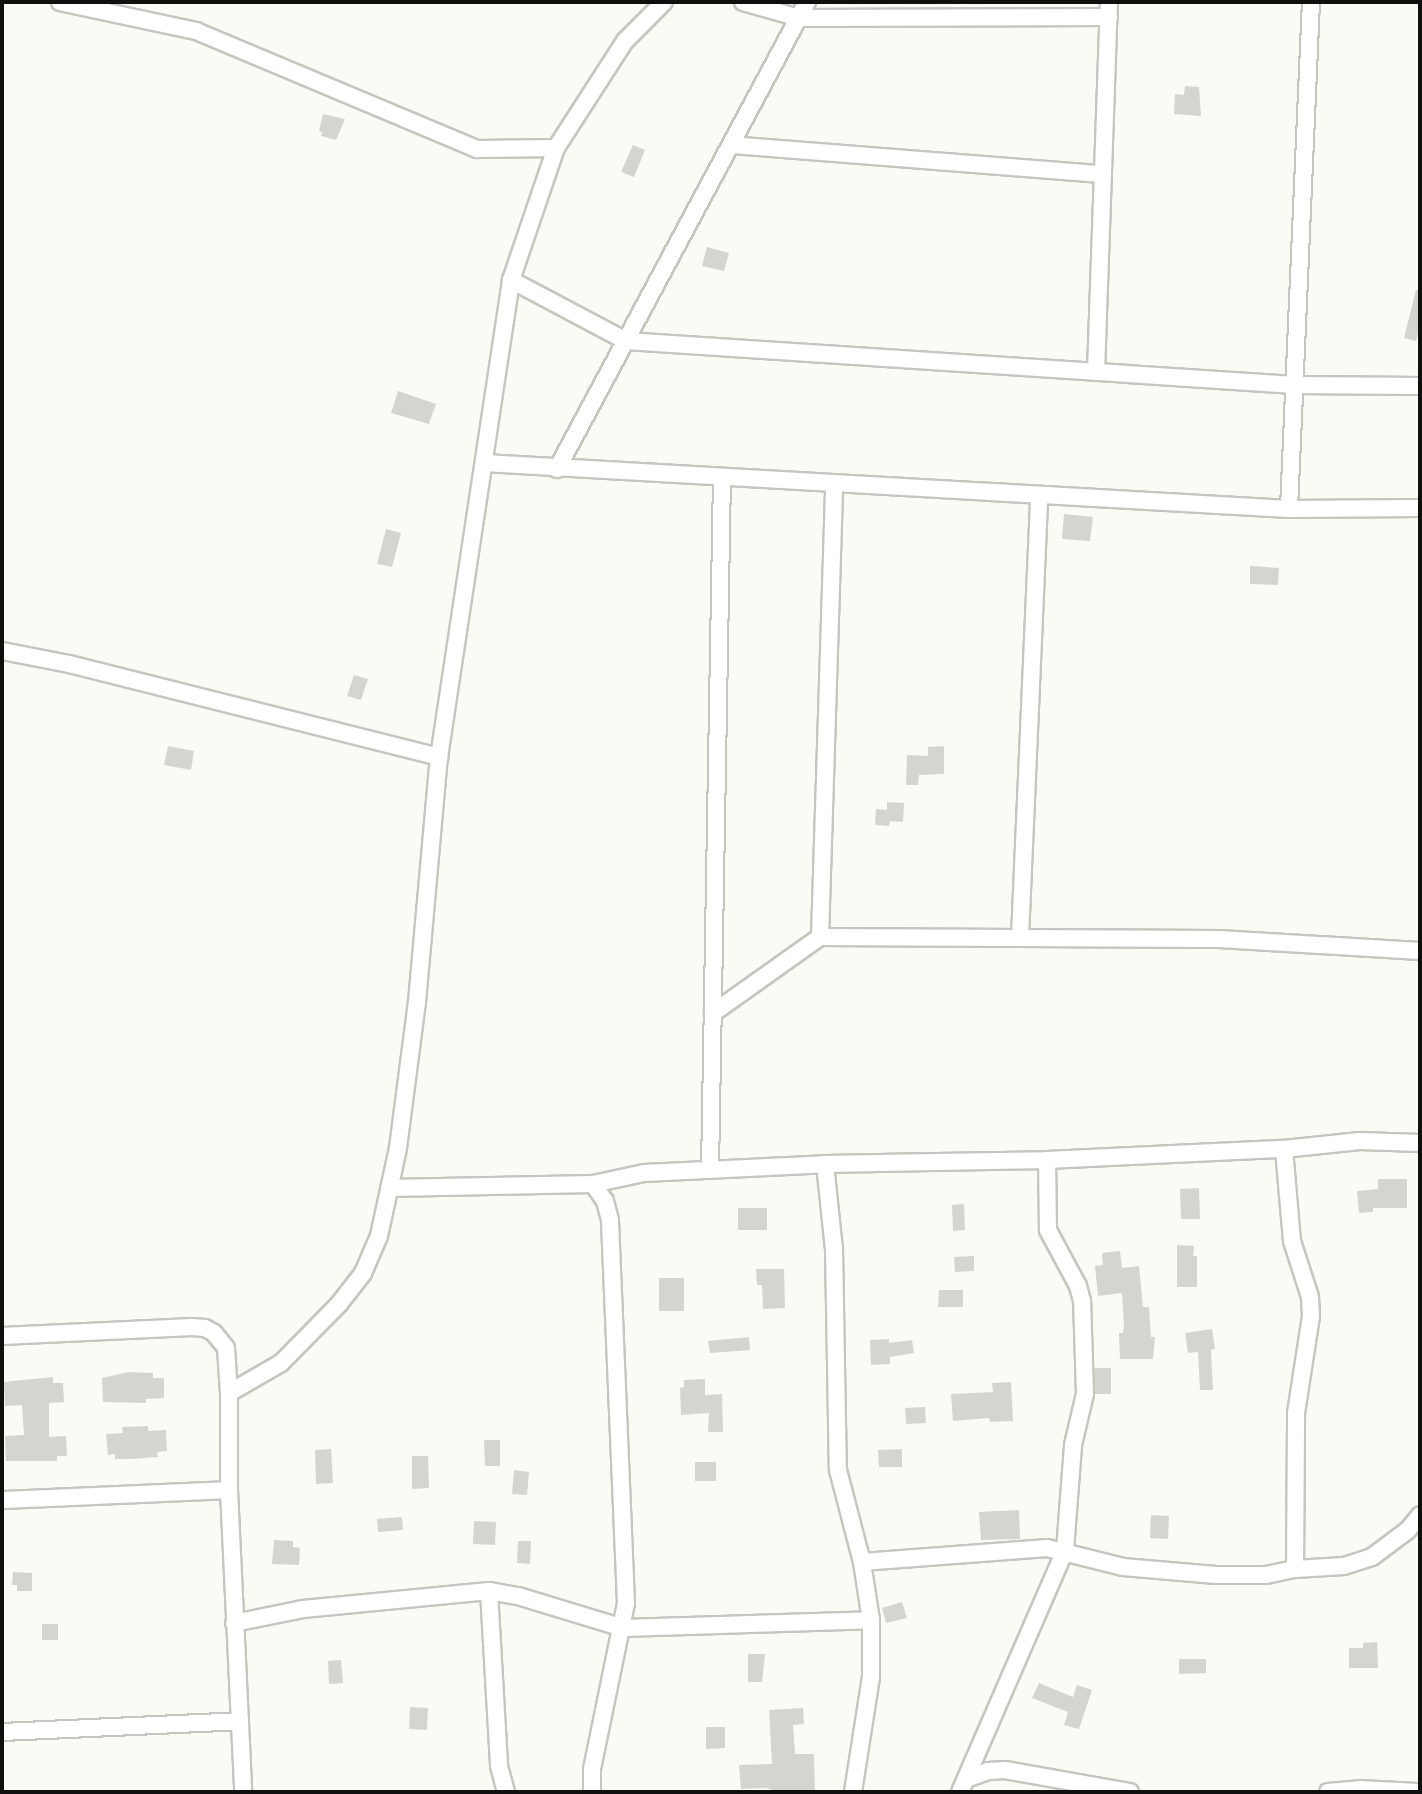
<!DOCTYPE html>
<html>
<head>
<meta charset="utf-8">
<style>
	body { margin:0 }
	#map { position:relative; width:1422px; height:1794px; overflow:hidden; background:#fafbf5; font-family:"DejaVu Sans",sans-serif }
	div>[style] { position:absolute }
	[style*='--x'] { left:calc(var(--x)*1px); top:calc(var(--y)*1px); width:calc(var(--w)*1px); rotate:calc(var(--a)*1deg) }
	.building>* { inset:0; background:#d4d5cf }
	.roads { filter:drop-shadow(2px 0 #c5c6c0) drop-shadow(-2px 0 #c5c6c0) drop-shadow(0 2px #c5c6c0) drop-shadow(0 -2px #c5c6c0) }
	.minor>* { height:16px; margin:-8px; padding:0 8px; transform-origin:8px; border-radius:8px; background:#fff }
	span { translate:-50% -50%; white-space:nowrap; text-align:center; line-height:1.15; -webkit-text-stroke:7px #fff; paint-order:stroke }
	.frame { position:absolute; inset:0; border:4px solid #0f0f0d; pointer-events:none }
</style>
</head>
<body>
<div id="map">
	<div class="building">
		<div style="clip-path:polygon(1185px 86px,1199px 87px,1201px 116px,1174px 114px,1175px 94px,1184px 95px)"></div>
		<div style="clip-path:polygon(323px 114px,345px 119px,336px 140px,321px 136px,322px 132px,319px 131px)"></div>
		<div style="clip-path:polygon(633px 145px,645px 150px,634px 177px,621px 172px)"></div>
		<div style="clip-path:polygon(707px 247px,729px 253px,724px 271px,702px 266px)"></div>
		<div style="clip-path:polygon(1416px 290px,1420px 291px,1420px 325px,1416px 341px,1404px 338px)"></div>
		<div style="clip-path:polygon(398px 391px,436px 404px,429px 424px,391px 413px)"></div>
		<div style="clip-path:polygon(1064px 514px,1093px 517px,1090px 541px,1062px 539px)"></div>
		<div style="clip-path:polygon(386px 529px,401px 533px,392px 567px,377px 564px)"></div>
		<div style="clip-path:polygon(1250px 566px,1279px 568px,1278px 585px,1250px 584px)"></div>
		<div style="clip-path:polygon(354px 675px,368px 679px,361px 700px,347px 696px)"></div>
		<div style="clip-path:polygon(168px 746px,194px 751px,191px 770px,164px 765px)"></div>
		<div style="clip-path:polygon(944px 746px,944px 774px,919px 775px,918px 785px,906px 785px,907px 755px,928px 756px,928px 747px)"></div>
		<div style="clip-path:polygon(887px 802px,904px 803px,903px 822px,890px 821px,889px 826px,875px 825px,876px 809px,887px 810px)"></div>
		<div style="clip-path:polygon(1378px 1179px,1407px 1179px,1407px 1208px,1373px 1208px,1373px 1212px,1359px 1213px,1357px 1191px,1378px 1189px)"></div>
		<div style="clip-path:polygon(1199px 1188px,1200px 1219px,1181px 1219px,1180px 1189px)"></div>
		<div style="clip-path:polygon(964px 1204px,965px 1230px,953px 1231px,952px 1205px)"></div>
		<div style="clip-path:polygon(738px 1208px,767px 1208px,767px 1230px,738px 1230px)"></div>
		<div style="clip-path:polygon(1177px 1245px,1194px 1246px,1193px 1256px,1197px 1256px,1197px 1287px,1177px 1287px)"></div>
		<div style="clip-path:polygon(1120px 1251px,1122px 1268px,1139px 1266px,1143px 1307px,1149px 1307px,1151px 1337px,1155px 1337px,1153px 1359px,1120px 1359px,1119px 1333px,1123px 1333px,1124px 1325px,1122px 1293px,1098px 1296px,1095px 1266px,1103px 1265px,1102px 1253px)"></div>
		<div style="clip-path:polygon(974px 1256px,974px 1271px,955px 1272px,954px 1257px)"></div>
		<div style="clip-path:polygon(756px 1269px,784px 1269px,785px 1308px,763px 1309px,762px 1285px,757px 1285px)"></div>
		<div style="clip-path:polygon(659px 1278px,684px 1278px,684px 1311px,659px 1311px)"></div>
		<div style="clip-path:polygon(939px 1290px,963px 1290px,963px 1307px,938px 1307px)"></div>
		<div style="clip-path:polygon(1212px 1329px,1215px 1349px,1211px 1350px,1213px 1390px,1200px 1390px,1198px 1352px,1188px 1353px,1185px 1333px)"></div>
		<div style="clip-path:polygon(749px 1337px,750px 1350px,710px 1353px,708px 1341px)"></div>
		<div style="clip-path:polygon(889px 1339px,889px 1343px,912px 1340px,914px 1353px,890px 1357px,890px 1364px,871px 1365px,870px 1340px)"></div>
		<div style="clip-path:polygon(1095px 1368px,1111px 1368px,1111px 1394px,1095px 1394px)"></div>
		<div style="clip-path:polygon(128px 1372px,153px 1373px,153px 1378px,164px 1378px,164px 1398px,146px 1399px,146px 1403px,103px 1402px,102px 1378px)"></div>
		<div style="clip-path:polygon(53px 1377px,53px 1383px,63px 1383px,64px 1402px,49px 1403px,49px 1437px,66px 1436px,67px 1456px,57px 1456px,57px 1461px,6px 1461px,5px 1436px,24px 1435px,22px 1405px,5px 1406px,4px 1382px)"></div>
		<div style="clip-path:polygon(705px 1379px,705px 1395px,722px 1394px,723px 1432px,708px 1432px,709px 1413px,681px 1415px,680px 1388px,684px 1387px,684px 1380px)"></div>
		<div style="clip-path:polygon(1011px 1382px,1013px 1421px,990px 1422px,989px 1418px,953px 1421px,951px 1394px,993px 1392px,992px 1383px)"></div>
		<div style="clip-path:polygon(925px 1407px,926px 1423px,906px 1424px,905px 1408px)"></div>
		<div style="clip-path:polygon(148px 1426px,148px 1431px,166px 1430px,167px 1451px,157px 1452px,158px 1457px,130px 1459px,115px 1459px,115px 1454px,108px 1455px,106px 1434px,123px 1433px,122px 1427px)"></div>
		<div style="clip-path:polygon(484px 1440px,500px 1440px,500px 1466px,485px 1466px)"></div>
		<div style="clip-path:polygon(331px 1449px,333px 1483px,316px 1484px,315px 1450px)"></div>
		<div style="clip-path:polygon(902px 1449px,902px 1467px,879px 1467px,878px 1450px)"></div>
		<div style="clip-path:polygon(412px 1456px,428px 1456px,429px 1488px,412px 1489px)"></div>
		<div style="clip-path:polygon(695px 1462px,716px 1462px,716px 1481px,695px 1481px)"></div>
		<div style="clip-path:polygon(514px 1470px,529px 1472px,527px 1495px,512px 1494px)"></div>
		<div style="clip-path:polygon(1019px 1510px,1020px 1539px,981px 1540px,979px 1512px)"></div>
		<div style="clip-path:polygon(1151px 1515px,1169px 1516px,1168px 1539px,1150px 1538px)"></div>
		<div style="clip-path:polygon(402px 1517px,403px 1530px,378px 1532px,377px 1519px)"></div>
		<div style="clip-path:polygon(474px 1521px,496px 1522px,495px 1545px,473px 1544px)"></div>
		<div style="clip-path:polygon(274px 1540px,293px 1541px,293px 1547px,300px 1548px,299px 1565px,272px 1564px)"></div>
		<div style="clip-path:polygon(518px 1541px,531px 1541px,530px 1564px,517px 1563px)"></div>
		<div style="clip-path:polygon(13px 1572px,32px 1573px,32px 1591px,17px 1591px,17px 1585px,12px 1585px)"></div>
		<div style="clip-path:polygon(902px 1602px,907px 1618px,886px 1623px,882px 1608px)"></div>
		<div style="clip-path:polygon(42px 1624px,58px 1624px,58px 1640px,42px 1640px)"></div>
		<div style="clip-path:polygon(1377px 1642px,1378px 1668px,1349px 1668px,1349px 1648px,1363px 1648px,1363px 1643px)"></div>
		<div style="clip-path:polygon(748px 1654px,765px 1654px,762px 1682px,748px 1682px)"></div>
		<div style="clip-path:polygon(1179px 1659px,1206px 1659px,1206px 1673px,1179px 1674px)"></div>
		<div style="clip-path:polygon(341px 1660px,343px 1683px,329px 1684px,328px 1661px)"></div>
		<div style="clip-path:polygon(1039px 1683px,1073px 1697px,1077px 1685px,1092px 1690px,1079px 1729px,1064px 1725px,1068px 1712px,1032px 1698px)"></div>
		<div style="clip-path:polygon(410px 1707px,428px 1708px,427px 1730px,409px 1729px)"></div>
		<div style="clip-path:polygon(803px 1708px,804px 1724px,793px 1725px,795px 1754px,814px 1754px,815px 1791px,771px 1792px,771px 1789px,764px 1788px,741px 1789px,739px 1765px,772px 1764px,769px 1710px)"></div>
		<div style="clip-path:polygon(706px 1727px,725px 1727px,725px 1748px,706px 1749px)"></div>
	</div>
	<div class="roads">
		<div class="minor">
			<div style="--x:60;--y:2;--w:139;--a:12"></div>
			<div style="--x:196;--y:31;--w:305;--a:22.8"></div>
			<div style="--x:477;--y:149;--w:79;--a:-0.7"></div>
			<div style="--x:743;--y:2;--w:58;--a:15.9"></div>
			<div style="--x:799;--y:18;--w:310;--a:-0.2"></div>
			<div style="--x:731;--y:145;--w:373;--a:4.5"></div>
			<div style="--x:511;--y:280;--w:130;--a:27.9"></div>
			<div style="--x:626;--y:341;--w:670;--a:3.76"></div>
			<div style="--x:1295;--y:385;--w:125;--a:0.5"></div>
			<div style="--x:1096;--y:372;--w:370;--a:-88"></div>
			<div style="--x:484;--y:463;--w:806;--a:3.27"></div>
			<div style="--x:1289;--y:509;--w:131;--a:-0.4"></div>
			<div style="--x:557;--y:469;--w:530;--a:-61.84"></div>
			<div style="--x:1289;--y:509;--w:507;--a:-87.52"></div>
			<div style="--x:2;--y:651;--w:68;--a:11"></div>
			<div style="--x:69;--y:664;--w:382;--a:14.1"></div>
			<div style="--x:820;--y:937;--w:453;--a:-88.2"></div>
			<div style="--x:1020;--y:937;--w:442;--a:-87.5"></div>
			<div style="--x:713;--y:1013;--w:131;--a:-35.4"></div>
			<div style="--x:820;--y:937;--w:399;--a:0.3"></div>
			<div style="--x:1219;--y:939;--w:201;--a:3.4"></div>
			<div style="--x:825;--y:1164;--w:85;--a:84"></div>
			<div style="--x:834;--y:1249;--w:221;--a:89"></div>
			<div style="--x:838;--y:1470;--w:95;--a:75.4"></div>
			<div style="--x:862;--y:1562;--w:59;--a:81.2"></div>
			<div style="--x:871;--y:1620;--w:57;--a:90"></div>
			<div style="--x:871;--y:1677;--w:116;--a:98.9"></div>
			<div style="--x:710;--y:1170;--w:691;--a:-89.01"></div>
			<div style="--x:389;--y:1188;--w:204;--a:-1.1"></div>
			<div style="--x:593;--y:1184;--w:52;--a:-12.2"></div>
			<div style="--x:644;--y:1173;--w:181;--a:-2.8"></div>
			<div style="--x:825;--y:1164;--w:222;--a:-1"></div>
			<div style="--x:1047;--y:1160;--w:237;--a:-2.7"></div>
			<div style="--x:1284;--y:1149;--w:76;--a:-6"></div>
			<div style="--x:1360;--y:1141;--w:60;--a:1.9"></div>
			<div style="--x:2;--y:1336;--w:190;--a:-2.7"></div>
			<div style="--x:192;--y:1327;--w:13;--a:4"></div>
			<div style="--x:205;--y:1328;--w:10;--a:29"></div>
			<div style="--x:214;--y:1333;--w:19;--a:51"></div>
			<div style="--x:226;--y:1348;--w:45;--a:86.2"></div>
			<div style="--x:229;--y:1393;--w:97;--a:90"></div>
			<div style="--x:229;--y:1490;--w:302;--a:87.3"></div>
			<div style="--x:229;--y:1393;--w:60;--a:-30"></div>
			<div style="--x:281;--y:1363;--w:83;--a:-45.5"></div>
			<div style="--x:339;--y:1304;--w:39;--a:-52"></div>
			<div style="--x:363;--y:1273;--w:40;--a:-66.6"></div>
			<div style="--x:379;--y:1236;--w:90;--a:-77.8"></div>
			<div style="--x:398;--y:1148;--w:147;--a:-82.6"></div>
			<div style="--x:417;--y:1002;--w:246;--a:-84.9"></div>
			<div style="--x:439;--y:757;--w:482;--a:-81.4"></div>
			<div style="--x:511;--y:280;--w:139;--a:-71.2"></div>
			<div style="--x:556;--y:148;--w:127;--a:-57.2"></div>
			<div style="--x:625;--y:41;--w:55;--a:-45"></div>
			<div style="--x:2;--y:1500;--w:227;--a:-2.5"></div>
			<div style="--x:862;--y:1562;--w:186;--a:-4.3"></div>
			<div style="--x:1047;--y:1548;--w:78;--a:14"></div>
			<div style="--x:1123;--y:1567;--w:93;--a:4.9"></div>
			<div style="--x:1216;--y:1575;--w:50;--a:0"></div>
			<div style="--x:1266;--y:1575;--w:30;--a:-12"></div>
			<div style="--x:1295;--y:1569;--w:156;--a:-89.6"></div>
			<div style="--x:1296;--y:1413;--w:98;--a:-81.2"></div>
			<div style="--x:1311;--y:1316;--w:19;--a:-93"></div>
			<div style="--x:1310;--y:1297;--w:59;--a:-107.8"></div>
			<div style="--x:1292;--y:1241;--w:92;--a:-95"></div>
			<div style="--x:1295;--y:1569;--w:49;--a:-3.5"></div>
			<div style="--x:1344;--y:1566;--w:29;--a:-18"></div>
			<div style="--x:1372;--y:1557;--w:45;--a:-36.9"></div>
			<div style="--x:1408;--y:1530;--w:19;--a:-51"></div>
			<div style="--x:489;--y:1591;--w:175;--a:86.7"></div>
			<div style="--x:499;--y:1766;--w:27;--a:75"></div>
			<div style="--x:234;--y:1623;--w:70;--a:-11.5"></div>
			<div style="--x:303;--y:1609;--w:187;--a:-5.5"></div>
			<div style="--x:489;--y:1591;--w:29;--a:10"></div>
			<div style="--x:518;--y:1596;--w:110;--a:16.9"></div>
			<div style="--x:623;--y:1628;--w:248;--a:-1.8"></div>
			<div style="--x:2;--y:1732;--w:238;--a:-2.6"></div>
			<div style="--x:966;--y:1779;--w:23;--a:-20"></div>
			<div style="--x:988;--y:1771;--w:17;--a:-3"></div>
			<div style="--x:1005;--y:1770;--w:127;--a:10"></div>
			<div style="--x:592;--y:1792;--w:23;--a:-90"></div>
			<div style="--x:592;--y:1769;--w:169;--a:-78.4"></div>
			<div style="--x:626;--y:1603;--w:383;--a:-92.4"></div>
			<div style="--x:610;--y:1220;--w:20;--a:-105"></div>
			<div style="--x:605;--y:1201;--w:21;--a:-125"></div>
			<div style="--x:960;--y:1792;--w:264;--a:-66.5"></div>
			<div style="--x:1065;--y:1550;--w:105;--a:-85.6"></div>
			<div style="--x:1073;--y:1445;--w:52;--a:-76.8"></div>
			<div style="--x:1085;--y:1394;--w:93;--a:-91.8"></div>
			<div style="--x:1082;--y:1301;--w:16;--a:-105"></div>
			<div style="--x:1078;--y:1286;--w:64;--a:-118.2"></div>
			<div style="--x:1048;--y:1230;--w:70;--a:-90.8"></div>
			<div style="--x:1328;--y:1792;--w:32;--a:-5"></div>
			<div style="--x:1360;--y:1789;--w:57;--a:3"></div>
		</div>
	</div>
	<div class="frame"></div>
</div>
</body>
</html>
